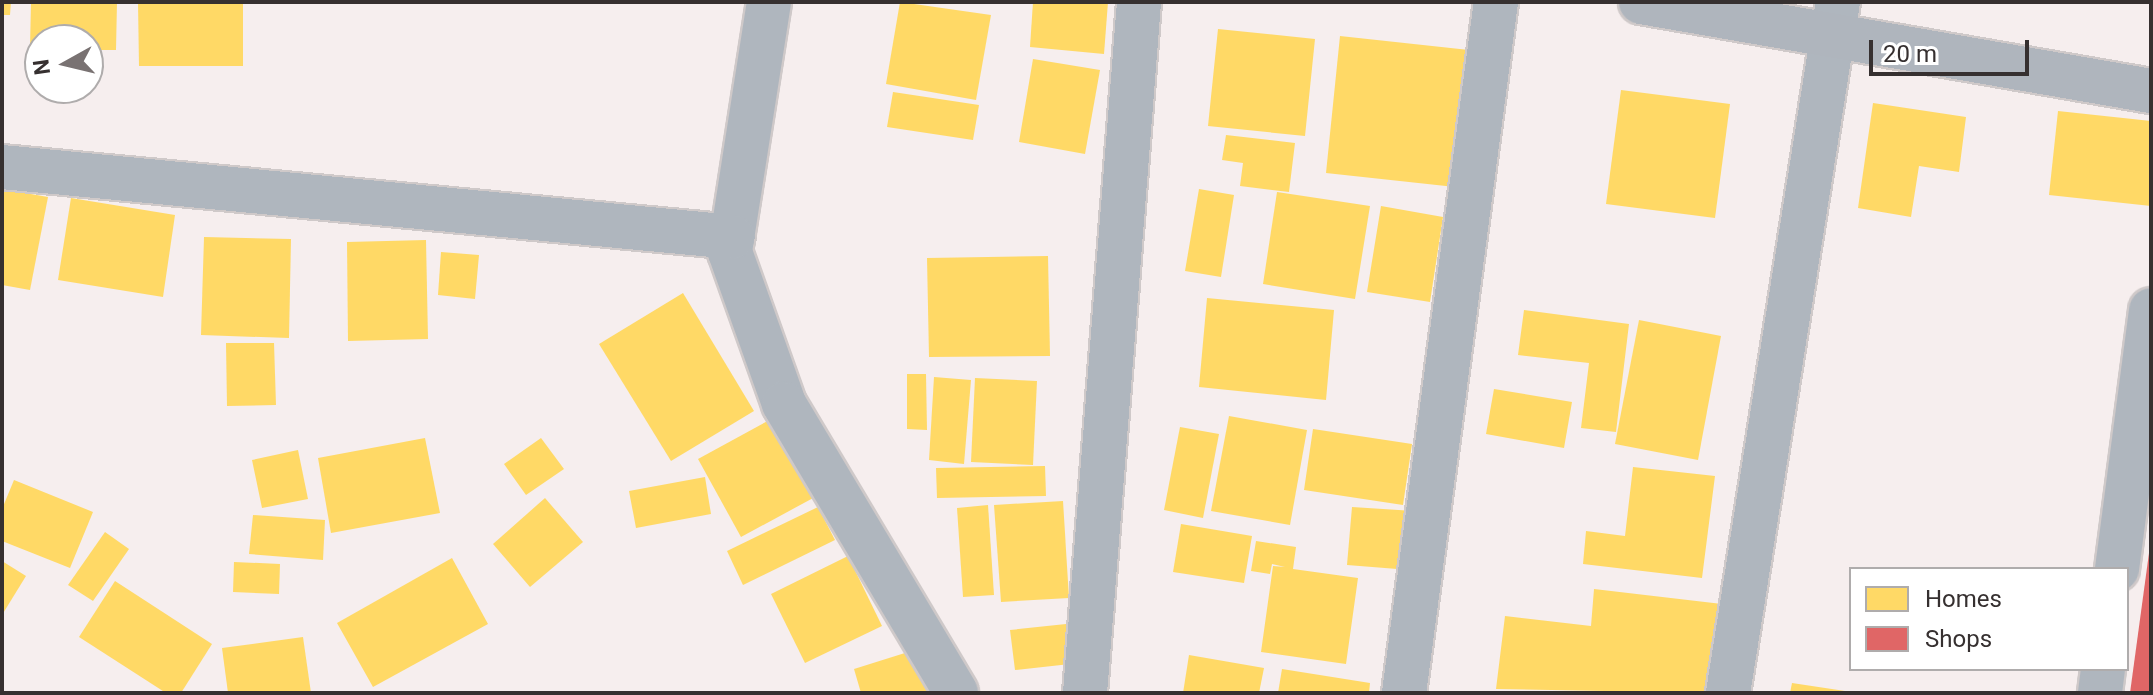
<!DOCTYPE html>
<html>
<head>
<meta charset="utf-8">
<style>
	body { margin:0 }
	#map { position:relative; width:2153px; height:695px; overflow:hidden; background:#f6eeee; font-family:Roboto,sans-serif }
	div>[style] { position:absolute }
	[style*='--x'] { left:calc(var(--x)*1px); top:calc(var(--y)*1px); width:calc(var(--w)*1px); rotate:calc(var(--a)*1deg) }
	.homes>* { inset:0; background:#ffd966 }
	.shops>* { inset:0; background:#e06666 }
	.roads { filter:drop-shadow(2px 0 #cfc9c9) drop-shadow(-2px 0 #cfc9c9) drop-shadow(0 2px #cfc9c9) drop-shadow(0 -2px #cfc9c9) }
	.street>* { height:44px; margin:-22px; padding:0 22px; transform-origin:22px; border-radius:22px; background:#afb6be }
	.secondary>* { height:44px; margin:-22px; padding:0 22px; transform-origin:22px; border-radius:22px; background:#afb5bd }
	span { translate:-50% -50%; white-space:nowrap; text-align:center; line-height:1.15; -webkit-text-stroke:8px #fff; paint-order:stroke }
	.frame { position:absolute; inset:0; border:4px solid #363030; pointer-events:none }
	.legend { position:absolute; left:1849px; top:567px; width:280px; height:104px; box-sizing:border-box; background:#fff; border:2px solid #afacac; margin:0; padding:10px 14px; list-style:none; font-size:24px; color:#363030 }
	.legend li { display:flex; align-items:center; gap:16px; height:40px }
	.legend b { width:40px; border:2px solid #afacac }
	.north { position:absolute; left:24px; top:24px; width:80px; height:80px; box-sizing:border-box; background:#fff; border:2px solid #afacac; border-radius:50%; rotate:262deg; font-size:22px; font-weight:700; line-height:32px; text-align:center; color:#363030 }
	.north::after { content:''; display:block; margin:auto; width:28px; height:36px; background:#797272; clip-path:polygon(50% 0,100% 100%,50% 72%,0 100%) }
	.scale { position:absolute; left:1869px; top:40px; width:160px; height:36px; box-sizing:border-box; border:4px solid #363030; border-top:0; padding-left:10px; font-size:24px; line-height:28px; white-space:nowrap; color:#363030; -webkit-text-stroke:6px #fff; paint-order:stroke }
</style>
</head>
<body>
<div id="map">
	<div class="homes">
		<div style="clip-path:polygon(2px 2px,11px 2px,10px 15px,2px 15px)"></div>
		<div style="clip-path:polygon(31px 2px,117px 2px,116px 50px,88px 50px,88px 40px,40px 40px,40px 48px,30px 48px)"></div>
		<div style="clip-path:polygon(243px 2px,243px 66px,139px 66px,138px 3px)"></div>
		<div style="clip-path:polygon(900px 2px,991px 15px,976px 100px,886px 84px)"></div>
		<div style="clip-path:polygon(1033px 2px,1108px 2px,1104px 54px,1030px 47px)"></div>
		<div style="clip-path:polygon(1218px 29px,1315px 39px,1305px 136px,1208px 126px)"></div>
		<div style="clip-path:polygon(1340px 36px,1469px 50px,1455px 187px,1326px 173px)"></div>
		<div style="clip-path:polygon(1033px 59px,1100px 70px,1085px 154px,1019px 142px)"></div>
		<div style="clip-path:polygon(1621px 90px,1730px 104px,1715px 218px,1606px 204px)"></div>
		<div style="clip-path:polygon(893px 92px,979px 105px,973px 140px,887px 127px)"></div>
		<div style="clip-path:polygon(1873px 103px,1966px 117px,1959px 172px,1919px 166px,1911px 217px,1858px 208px)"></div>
		<div style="clip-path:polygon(2058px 111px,2151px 121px,2151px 206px,2049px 195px)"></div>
		<div style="clip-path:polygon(1226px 135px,1295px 143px,1289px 192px,1240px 186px,1243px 163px,1222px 160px)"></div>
		<div style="clip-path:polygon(2px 189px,48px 197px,30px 290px,2px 285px)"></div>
		<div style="clip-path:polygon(1199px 189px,1234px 195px,1221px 277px,1185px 271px)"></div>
		<div style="clip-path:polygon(1277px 192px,1370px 206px,1355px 299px,1263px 284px)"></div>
		<div style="clip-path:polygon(71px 198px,175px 215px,163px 297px,58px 280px)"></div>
		<div style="clip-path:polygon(1381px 206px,1443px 217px,1430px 302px,1367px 292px)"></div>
		<div style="clip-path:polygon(204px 237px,291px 239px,289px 338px,201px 335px)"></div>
		<div style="clip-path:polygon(426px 240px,428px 339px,348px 341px,347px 242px)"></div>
		<div style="clip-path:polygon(441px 252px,479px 255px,475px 299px,438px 295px)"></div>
		<div style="clip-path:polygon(1048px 256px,1050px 356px,929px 357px,927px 258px)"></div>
		<div style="clip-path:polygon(683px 293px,754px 411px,671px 461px,599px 344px)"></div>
		<div style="clip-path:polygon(1207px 298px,1334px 310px,1326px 400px,1199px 387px)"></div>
		<div style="clip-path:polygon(1524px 310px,1629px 324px,1616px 432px,1581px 428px,1589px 363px,1518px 355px)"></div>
		<div style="clip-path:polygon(1639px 320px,1721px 336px,1698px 460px,1615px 444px)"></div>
		<div style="clip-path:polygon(226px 343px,274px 343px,276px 405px,227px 406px)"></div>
		<div style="clip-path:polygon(907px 374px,926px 374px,927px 430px,907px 429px)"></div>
		<div style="clip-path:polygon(934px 377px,971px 380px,964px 464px,929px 460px)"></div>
		<div style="clip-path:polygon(975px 378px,1037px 381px,1033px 465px,971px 462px)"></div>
		<div style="clip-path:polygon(1494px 389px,1572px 402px,1564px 448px,1486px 434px)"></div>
		<div style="clip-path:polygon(1229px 416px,1307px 430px,1290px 525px,1211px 511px)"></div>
		<div style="clip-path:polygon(773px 418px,815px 497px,741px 537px,698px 459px)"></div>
		<div style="clip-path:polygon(1180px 427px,1219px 434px,1203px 518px,1164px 510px)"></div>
		<div style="clip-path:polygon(1313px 429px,1412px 444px,1403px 505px,1304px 490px)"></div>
		<div style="clip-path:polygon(425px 438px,440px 513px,331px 533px,318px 458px)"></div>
		<div style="clip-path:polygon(541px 438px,564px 469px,526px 495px,504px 464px)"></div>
		<div style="clip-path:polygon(298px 450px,308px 499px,262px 508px,252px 460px)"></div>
		<div style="clip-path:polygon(1045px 466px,1046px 496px,937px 498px,936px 468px)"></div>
		<div style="clip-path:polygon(1633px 467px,1715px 476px,1702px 578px,1583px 564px,1586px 531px,1625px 536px)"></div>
		<div style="clip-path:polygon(705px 477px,711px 514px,636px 528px,629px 491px)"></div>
		<div style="clip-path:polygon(14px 480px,93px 512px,70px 568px,2px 541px,2px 509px)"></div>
		<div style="clip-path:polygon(545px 498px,583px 542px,530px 587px,493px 544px)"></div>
		<div style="clip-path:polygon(1063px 501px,1069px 598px,1001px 602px,994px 505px)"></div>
		<div style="clip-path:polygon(988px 505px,994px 595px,963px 597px,957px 508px)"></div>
		<div style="clip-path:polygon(818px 507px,835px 540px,743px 585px,727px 551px)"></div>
		<div style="clip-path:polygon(1352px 507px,1414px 511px,1410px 570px,1347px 565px)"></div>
		<div style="clip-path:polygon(253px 515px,325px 520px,323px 560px,249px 554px)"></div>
		<div style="clip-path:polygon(1181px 524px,1252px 536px,1244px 583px,1173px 572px)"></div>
		<div style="clip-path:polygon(105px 532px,129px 549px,93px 601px,68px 585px)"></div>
		<div style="clip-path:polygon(1256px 541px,1296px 547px,1293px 569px,1358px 578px,1346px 664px,1261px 652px,1273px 566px,1285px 567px,1272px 564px,1270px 574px,1251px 571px)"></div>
		<div style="clip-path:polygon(848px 556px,882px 626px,805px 663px,771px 594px)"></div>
		<div style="clip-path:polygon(452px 558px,488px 624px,373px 687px,337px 623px)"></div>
		<div style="clip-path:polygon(2px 561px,26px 576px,2px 615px)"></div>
		<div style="clip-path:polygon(234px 562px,280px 564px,279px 594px,233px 592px)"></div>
		<div style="clip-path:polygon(115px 581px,212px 644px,181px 693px,166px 693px,79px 637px)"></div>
		<div style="clip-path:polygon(1594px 589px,1722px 604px,1712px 693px,1496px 689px,1505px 616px,1591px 626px)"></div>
		<div style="clip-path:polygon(1066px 624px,1070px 664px,1015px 670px,1010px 630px)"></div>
		<div style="clip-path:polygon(303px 637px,311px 693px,228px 693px,222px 648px)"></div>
		<div style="clip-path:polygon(924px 647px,938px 693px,861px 693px,854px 669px)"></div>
		<div style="clip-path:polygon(1189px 655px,1264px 668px,1259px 693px,1183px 693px)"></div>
		<div style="clip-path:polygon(1282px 669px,1370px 683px,1369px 693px,1278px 693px)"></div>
		<div style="clip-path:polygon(1792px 683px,1845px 691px,1845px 693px,1790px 693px)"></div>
	</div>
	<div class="shops">
		<div style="clip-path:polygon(2149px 553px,2151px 693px,2130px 693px)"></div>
	</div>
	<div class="roads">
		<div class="street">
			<div style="--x:769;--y:2;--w:253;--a:98.9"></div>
			<div style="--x:730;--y:252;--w:161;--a:70.4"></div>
			<div style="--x:784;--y:404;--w:336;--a:59.2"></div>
			<div style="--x:2;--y:167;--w:734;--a:5.47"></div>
			<div style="--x:2117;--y:569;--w:261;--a:-82.5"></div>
			<div style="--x:1085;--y:693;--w:693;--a:-85.53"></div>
			<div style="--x:1404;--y:693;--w:697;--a:-82.42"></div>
			<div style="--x:1728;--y:693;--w:700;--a:-80.96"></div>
			<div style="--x:2100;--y:693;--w:24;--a:-83"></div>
		</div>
		<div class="secondary">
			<div style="--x:1641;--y:2;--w:518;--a:9.9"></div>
		</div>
	</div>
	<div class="frame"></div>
	<ul class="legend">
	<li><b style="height:22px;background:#ffd966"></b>Homes</li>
	<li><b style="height:22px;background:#e06666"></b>Shops</li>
	</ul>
	<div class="north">N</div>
	<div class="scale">20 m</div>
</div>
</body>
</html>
